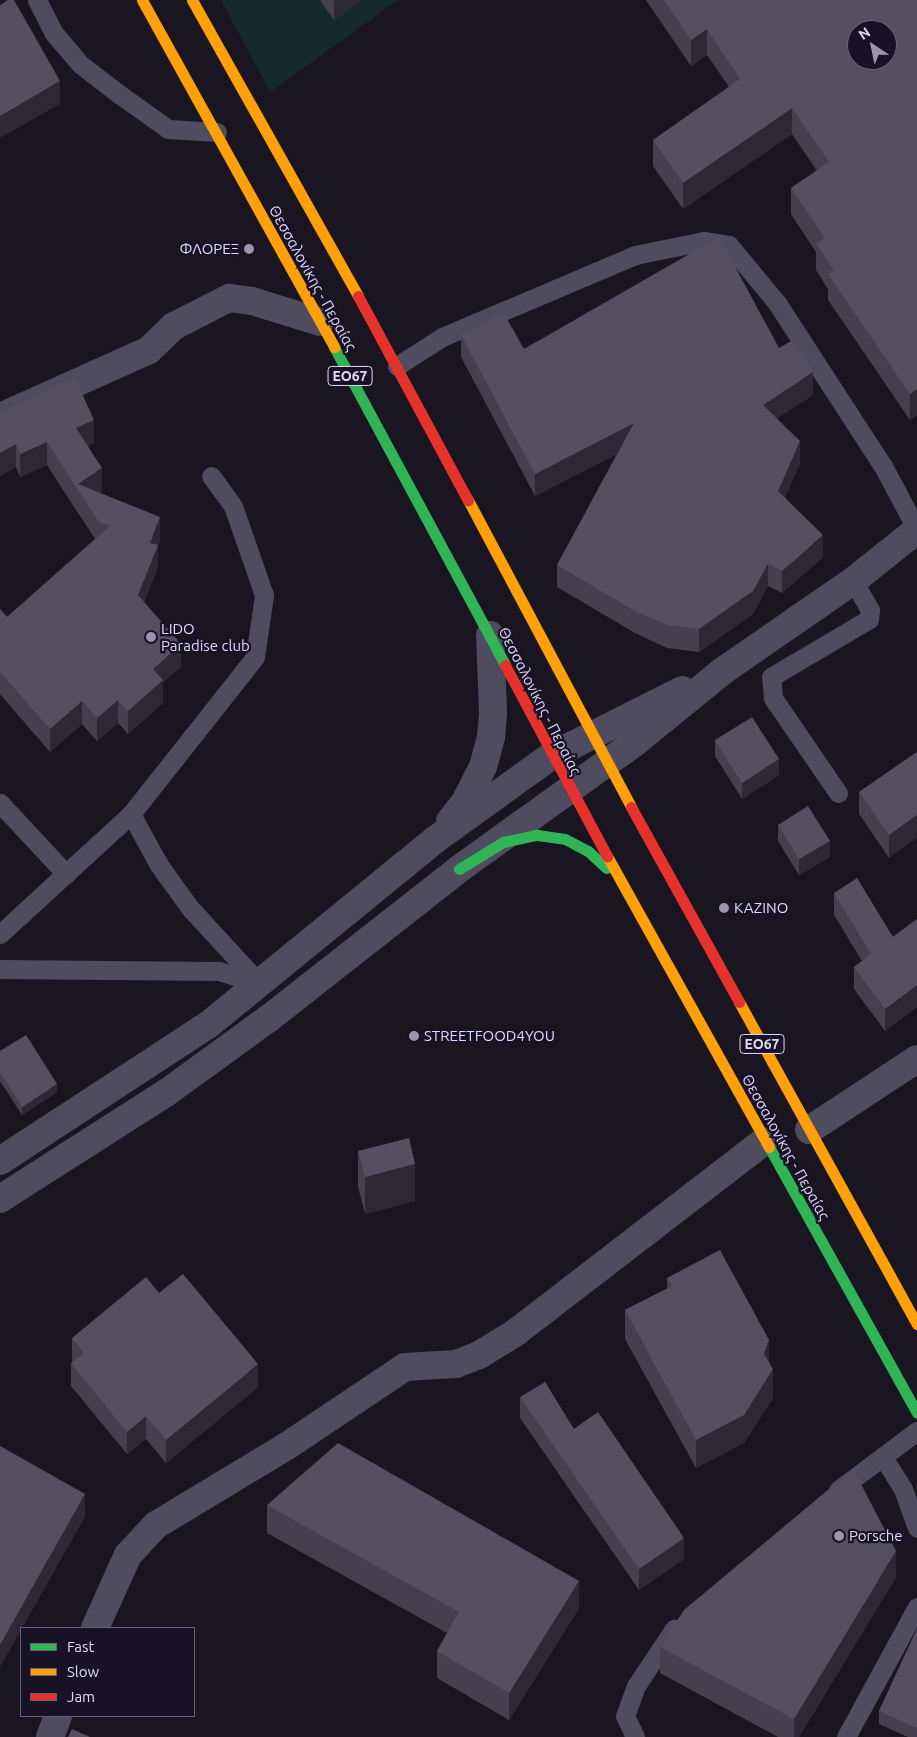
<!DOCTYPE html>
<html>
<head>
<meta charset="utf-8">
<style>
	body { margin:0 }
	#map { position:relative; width:917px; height:1737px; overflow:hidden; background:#191621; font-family:Ubuntu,sans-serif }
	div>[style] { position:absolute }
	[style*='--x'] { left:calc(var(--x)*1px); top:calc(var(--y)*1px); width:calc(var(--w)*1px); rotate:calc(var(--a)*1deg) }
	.green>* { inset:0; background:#162a2c }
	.lane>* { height:19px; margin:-9.5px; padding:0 9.5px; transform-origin:9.5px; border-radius:9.5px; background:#4f4c60 }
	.street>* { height:28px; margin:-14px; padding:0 14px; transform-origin:14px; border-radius:14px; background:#4f4c60 }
	.fast>* { height:11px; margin:-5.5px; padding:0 5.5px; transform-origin:5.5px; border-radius:5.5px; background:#30b455 }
	.slow>* { height:11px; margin:-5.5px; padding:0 5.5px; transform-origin:5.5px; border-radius:5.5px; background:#ff9f0a }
	.jam>* { height:11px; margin:-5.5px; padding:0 5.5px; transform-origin:5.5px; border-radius:5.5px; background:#e5322d }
	.wall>* { inset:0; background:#44404f }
	.shaded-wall>* { inset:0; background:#2c2835 }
	.building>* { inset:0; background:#555061 }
	.dots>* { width:14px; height:14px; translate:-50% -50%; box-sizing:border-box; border:2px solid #171225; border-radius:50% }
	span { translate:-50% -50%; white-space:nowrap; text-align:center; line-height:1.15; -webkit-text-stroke:4.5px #171225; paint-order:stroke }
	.shield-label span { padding:1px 4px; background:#171225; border:1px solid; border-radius:4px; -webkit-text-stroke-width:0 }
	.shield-label { font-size:14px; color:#e0dafa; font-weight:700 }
	.poi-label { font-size:15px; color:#e0dafa }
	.right { translate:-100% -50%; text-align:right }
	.left { translate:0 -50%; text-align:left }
	.street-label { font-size:15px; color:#e0dafa }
	.legend { position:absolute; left:20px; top:1627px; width:175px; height:90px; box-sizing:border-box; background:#171225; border:1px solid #67627a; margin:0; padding:6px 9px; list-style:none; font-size:15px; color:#e0dafa }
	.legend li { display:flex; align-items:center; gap:10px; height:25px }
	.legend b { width:25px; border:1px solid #67627a }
	.north { position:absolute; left:847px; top:20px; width:50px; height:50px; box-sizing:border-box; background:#171225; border:1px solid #67627a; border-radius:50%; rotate:326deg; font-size:14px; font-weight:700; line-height:20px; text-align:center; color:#e0dafa }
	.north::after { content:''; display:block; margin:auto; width:18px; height:22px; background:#9a95ae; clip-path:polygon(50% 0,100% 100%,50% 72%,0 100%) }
</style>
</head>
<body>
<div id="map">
	<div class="green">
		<div style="clip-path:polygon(221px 0,398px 0,270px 92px)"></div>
	</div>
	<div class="lane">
		<div style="--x:37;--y:0;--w:36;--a:63"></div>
		<div style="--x:53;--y:32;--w:42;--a:49.8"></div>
		<div style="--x:80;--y:64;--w:49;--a:37.6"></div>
		<div style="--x:119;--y:94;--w:60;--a:35.5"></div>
		<div style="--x:168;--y:129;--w:49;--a:3.5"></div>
		<div style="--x:397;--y:366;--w:54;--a:-32.8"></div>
		<div style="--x:442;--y:337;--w:210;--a:-23"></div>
		<div style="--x:635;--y:255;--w:70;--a:-11.5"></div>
		<div style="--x:704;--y:241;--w:25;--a:9"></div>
		<div style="--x:729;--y:245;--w:75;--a:50.4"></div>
		<div style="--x:777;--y:303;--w:194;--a:57"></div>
		<div style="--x:883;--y:466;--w:72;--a:62"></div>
		<div style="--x:838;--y:793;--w:115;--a:-124.4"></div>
		<div style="--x:773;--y:698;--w:21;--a:-95"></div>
		<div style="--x:771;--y:677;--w:114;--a:-30.6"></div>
		<div style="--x:869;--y:619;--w:9;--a:-84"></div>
		<div style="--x:870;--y:610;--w:34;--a:-120"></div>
		<div style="--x:0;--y:803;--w:97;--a:47.1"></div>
		<div style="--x:131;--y:814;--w:58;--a:61.2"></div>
		<div style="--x:159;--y:865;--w:53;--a:54.2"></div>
		<div style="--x:190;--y:908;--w:102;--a:47.4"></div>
		<div style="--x:0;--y:934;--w:178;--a:-42.5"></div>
		<div style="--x:131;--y:814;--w:200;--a:-51.7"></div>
		<div style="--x:255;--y:657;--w:63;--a:-81.7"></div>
		<div style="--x:264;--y:595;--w:94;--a:-109.2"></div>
		<div style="--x:233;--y:506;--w:37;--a:-126"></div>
		<div style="--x:0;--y:969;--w:219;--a:0.5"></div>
		<div style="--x:219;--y:971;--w:43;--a:17.6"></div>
		<div style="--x:883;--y:1457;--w:38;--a:58"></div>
		<div style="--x:903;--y:1489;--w:41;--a:70.3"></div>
		<div style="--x:838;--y:1490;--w:99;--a:-36.8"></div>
		<div style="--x:635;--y:1737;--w:23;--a:-115"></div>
		<div style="--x:625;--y:1716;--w:32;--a:-70"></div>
		<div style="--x:636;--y:1686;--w:69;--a:-56.3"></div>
		<div style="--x:846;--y:1737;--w:148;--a:-61.4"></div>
	</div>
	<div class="street">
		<div style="--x:0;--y:417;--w:163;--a:-24.2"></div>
		<div style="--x:149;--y:350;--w:35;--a:-44"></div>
		<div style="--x:174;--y:326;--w:62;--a:-27"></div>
		<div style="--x:229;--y:298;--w:23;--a:7"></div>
		<div style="--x:252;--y:301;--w:71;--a:17.2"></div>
		<div style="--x:450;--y:821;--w:24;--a:-52"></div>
		<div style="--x:465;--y:802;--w:39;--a:-63"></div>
		<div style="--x:483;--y:767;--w:31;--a:-75"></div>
		<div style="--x:491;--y:737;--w:25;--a:-85"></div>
		<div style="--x:493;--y:712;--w:77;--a:-92.2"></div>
		<div style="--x:809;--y:1130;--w:129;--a:-33.3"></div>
		<div style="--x:0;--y:1161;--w:249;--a:-33.2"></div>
		<div style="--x:208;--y:1025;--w:294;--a:-39.2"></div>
		<div style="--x:436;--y:839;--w:142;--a:-35.8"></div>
		<div style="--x:551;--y:756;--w:147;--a:-26.7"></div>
		<div style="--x:0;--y:1199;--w:197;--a:-32.6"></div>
		<div style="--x:166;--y:1093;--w:126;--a:-36"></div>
		<div style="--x:268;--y:1019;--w:243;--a:-38.1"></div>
		<div style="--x:459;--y:869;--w:219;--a:-35.7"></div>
		<div style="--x:637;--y:741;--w:112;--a:-39.2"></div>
		<div style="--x:724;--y:670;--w:157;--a:-34.6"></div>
		<div style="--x:853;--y:581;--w:82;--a:-38.6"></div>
		<div style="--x:95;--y:1628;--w:80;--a:-65.7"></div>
		<div style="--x:128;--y:1555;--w:41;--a:-47"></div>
		<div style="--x:156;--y:1525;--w:153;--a:-31.1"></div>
		<div style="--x:287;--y:1446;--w:142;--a:-33.8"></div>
		<div style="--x:405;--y:1367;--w:51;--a:-3.4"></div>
		<div style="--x:456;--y:1364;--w:25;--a:-21"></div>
		<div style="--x:479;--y:1355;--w:42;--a:-31.4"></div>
		<div style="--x:515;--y:1333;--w:314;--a:-37.6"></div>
		<div style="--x:50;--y:1737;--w:22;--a:-69"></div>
	</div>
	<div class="fast">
		<div style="--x:334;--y:347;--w:361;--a:61.7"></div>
		<div style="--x:459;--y:869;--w:52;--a:-31.5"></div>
		<div style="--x:503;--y:842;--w:35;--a:-12"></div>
		<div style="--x:537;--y:835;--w:28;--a:8"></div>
		<div style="--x:565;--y:839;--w:26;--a:28"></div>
		<div style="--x:588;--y:851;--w:25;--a:43"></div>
		<div style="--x:769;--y:1147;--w:304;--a:60.9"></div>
	</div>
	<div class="slow">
		<div style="--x:142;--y:0;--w:397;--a:61"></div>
		<div style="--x:192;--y:0;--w:339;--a:60.7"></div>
		<div style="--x:468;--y:500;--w:348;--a:62"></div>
		<div style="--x:607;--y:856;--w:333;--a:60.9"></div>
		<div style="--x:739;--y:1002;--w:368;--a:61.1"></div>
	</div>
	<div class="jam">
		<div style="--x:358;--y:296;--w:232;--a:61.7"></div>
		<div style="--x:505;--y:665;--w:217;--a:61.9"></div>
		<div style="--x:631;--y:807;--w:223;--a:61"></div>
	</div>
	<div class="wall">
		<div style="clip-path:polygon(320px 0,362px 0,334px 20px)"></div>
		<div style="clip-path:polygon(646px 0,917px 0,917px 415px,910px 420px,828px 300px,828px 289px,816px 270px,816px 252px,791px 214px,791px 188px,817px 171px,792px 134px,683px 209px,653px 166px,653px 140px,729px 87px,707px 55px,691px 66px)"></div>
		<div style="clip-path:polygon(461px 335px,524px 349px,779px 348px,813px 395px,777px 418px,800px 463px,785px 497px,823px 557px,782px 593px,768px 586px,753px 614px,699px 652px,667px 648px,635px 633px,557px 587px,557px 565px,617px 454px,535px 496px,461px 357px)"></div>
		<div style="clip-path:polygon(0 413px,94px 443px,88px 446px,102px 491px,99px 493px,160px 540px,158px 546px,158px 567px,144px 602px,181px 667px,163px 682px,163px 703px,128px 734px,118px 723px,97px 741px,82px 724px,50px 752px,0 694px,0 609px,7px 617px,95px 539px,47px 465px,20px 477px,16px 467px,0 476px)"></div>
		<div style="clip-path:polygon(715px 740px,779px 775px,742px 799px,715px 756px)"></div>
		<div style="clip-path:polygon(917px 752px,889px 858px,859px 814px,859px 792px)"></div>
		<div style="clip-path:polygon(778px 825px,830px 857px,799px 875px,778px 841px)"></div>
		<div style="clip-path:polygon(834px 893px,893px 937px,917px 919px,917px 1007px,885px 1031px,854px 989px,854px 967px,862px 961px,834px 915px)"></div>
		<div style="clip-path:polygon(0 1051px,57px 1092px,22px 1115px,0 1081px)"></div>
		<div style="clip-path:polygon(358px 1151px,415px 1201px,365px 1214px,358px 1187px)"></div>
		<div style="clip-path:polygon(667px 1278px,769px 1363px,773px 1398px,744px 1443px,696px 1468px,625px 1339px,625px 1310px,667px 1289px)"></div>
		<div style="clip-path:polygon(159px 1293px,258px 1387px,166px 1463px,146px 1439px,127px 1454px,71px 1386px,71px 1363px,72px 1362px,72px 1338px)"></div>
		<div style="clip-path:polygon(520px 1397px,684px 1559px,639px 1590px,520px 1418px)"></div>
		<div style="clip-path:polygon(267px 1505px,579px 1608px,509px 1720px,437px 1678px,437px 1651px,447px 1633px,267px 1533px)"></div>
		<div style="clip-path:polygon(896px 1577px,799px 1737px,778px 1737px,660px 1673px,660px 1647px)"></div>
		<div style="clip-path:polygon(917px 1629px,917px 1737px,908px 1737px,879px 1724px,879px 1711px)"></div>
	</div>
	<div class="shaded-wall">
		<div style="clip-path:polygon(334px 0,362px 0,334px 20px)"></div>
		<div style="clip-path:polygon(707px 29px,707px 55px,691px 66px,691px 40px)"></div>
		<div style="clip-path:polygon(60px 81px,60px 104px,0 138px,0 116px)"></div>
		<div style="clip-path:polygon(792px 108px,792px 134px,683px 209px,683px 183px)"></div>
		<div style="clip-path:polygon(813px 372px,813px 395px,763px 427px,763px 405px)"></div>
		<div style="clip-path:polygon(917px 389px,917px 415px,910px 420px,910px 394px)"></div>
		<div style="clip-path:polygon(94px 420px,94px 443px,76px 451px,76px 428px)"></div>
		<div style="clip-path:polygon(634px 423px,634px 445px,535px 496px,535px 474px)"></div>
		<div style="clip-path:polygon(800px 441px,800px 463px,778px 513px,778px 491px)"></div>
		<div style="clip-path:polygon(47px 442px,47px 465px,20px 477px,20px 454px)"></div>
		<div style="clip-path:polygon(16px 444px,16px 467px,0 476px,0 453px)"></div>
		<div style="clip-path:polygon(102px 468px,102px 491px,86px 502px,78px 484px)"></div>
		<div style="clip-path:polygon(160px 517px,160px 540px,158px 546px,158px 567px,138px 618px,138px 595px,150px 543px)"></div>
		<div style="clip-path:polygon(823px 535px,823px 557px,782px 593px,782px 571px)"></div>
		<div style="clip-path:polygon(768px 564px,768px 586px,753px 614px,699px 652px,699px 629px)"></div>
		<div style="clip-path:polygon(181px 644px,181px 667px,163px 682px,163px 703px,128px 734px,128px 711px,153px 669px)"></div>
		<div style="clip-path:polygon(118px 700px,118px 723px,97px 741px,97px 718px)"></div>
		<div style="clip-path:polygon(82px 701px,82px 724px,50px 752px,50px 729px)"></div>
		<div style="clip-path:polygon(779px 759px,779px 775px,742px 799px,742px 783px)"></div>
		<div style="clip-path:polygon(917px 815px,917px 838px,889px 858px,889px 835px)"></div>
		<div style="clip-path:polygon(830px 841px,830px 857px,799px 875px,799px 859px)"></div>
		<div style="clip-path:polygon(917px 985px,917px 1007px,885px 1031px,885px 1009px)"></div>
		<div style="clip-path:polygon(57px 1084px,57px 1092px,22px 1115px,22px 1107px)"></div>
		<div style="clip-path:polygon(415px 1164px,415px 1201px,365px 1214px,365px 1177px)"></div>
		<div style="clip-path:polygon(769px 1340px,769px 1369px,764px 1354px)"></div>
		<div style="clip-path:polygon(258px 1364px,258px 1387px,166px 1463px,166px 1440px)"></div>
		<div style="clip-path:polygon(773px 1369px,773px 1398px,744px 1443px,696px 1468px,696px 1440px)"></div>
		<div style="clip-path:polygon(146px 1416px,146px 1439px,127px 1454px,127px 1432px)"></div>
		<div style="clip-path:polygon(85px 1494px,85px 1517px,0 1667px,0 1645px)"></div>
		<div style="clip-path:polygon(684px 1538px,684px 1559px,639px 1590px,639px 1569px)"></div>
		<div style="clip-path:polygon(896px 1551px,896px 1577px,799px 1737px,794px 1737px,794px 1719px)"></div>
		<div style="clip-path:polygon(579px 1581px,579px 1608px,509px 1720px,509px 1693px)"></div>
	</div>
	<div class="building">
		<div style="clip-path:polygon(8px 0,14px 0,60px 81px,0 116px,0 5px)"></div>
		<div style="clip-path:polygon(evenodd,664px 0,917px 0,917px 389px,910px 394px,828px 274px,834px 270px,816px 244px,825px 238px,791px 188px,829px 162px,792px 108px,683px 183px,653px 140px,740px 79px,707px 29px,691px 40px,664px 0,857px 30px,887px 30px,887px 60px,857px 60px,857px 30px)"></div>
		<div style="clip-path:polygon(719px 237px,779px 348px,793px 340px,813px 372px,763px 405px,800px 441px,778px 491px,823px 535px,782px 571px,768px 564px,753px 591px,699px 629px,667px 625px,635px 611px,557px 565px,634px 423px,535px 474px,461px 335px,503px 312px,524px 349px)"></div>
		<div style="clip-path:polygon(75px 378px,94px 420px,76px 428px,102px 468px,78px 484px,160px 517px,150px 543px,158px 545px,138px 595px,181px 644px,153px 669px,163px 680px,128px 711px,118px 700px,97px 718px,82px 701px,50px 729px,0 672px,0 609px,7px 617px,110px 526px,99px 522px,47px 442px,20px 454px,16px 444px,0 453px,0 413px)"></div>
		<div style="clip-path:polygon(752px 717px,779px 759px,742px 783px,715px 740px)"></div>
		<div style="clip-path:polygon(917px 752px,917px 815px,889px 835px,859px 792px)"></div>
		<div style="clip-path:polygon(808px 806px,830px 841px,799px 859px,778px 825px)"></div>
		<div style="clip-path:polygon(857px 878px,893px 937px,917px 919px,917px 985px,885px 1009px,854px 967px,871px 954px,834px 893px)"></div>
		<div style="clip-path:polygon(26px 1035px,57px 1084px,22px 1107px,0 1072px,0 1051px)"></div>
		<div style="clip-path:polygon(409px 1138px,415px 1164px,365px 1177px,358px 1151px)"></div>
		<div style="clip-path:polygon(720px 1250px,769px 1340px,764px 1354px,773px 1369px,744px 1415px,696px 1440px,625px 1310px,672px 1286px,667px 1278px)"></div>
		<div style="clip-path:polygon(183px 1274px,258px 1364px,166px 1440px,146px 1416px,127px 1432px,71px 1363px,84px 1353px,72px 1338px,146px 1277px,159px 1293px)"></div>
		<div style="clip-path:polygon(545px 1382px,574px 1429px,598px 1412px,684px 1538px,639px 1569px,520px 1397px)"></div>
		<div style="clip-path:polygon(338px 1443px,579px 1581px,509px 1693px,437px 1651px,459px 1612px,267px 1505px)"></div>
		<div style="clip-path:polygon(0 1446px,85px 1494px,0 1645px)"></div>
		<div style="clip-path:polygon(853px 1469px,896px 1551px,794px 1719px,660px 1647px,684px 1610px)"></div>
		<div style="clip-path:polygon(917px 1629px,917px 1728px,879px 1711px)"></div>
		<div style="clip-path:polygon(72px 1729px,90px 1737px,68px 1737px)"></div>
	</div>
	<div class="dots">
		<div style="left:249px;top:249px;background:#9a95ae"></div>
		<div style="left:151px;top:637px;background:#9a95ae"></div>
		<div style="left:724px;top:908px;background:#9a95ae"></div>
		<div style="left:414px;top:1036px;background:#9a95ae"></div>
		<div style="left:839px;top:1536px;background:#9a95ae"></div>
	</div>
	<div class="shield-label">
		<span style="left:350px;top:376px">ΕΟ67</span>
		<span style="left:762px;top:1044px">ΕΟ67</span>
	</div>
	<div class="poi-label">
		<span class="right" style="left:239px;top:249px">ΦΛΟΡΕΞ</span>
		<span class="left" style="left:161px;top:637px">LIDO<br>Paradise club</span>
		<span class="left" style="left:734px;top:908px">ΚΑΖΙΝΟ</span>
		<span class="left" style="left:424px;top:1036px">STREETFOOD4YOU</span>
		<span class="left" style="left:849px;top:1536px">Porsche</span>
	</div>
	<div class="street-label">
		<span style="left:313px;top:278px;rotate:61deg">Θεσσαλονίκης - Περαίας</span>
		<span style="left:540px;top:701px;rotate:63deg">Θεσσαλονίκης - Περαίας</span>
		<span style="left:786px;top:1147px;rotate:61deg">Θεσσαλονίκης - Περαίας</span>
	</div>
	<ul class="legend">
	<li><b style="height:6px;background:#30b455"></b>Fast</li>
	<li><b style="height:6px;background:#ff9f0a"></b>Slow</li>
	<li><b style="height:6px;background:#e5322d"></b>Jam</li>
	</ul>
	<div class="north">N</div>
</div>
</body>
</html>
